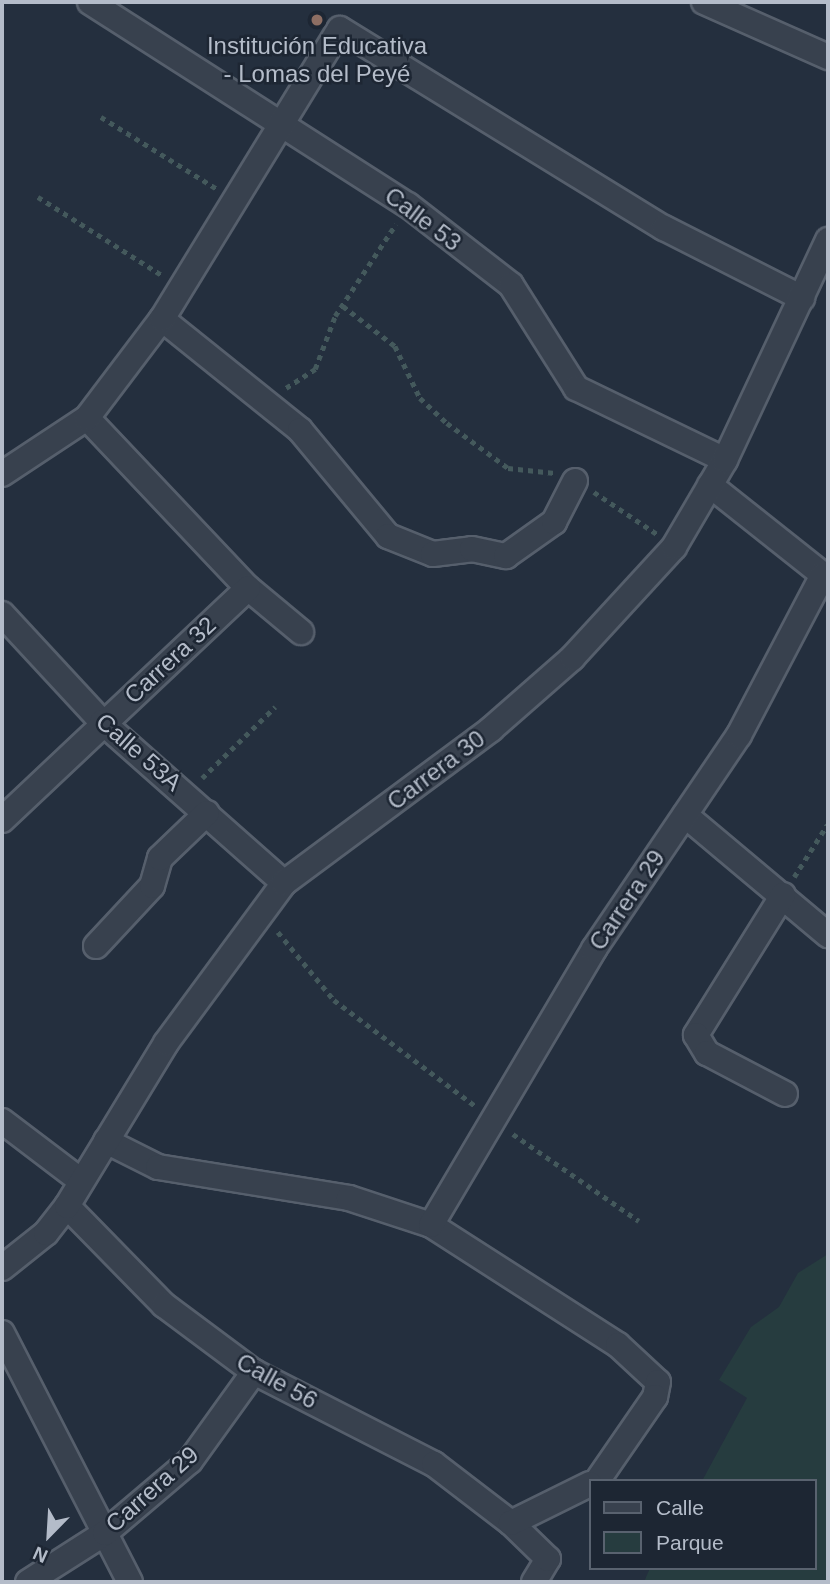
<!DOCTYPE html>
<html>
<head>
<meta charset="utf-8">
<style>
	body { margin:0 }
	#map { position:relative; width:830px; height:1584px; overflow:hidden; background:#242f3e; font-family:Arial,sans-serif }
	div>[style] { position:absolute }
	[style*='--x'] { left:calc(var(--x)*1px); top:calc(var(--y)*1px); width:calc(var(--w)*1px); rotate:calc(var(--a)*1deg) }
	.green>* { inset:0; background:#263c3f }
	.path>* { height:4.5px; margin-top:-2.25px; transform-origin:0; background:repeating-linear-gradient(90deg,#44595c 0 5px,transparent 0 10px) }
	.roads { filter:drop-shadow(2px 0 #565f6c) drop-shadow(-2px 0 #565f6c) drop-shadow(0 2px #565f6c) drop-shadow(0 -2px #565f6c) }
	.minor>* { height:24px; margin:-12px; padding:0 12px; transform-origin:12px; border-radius:12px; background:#38414e }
	.dots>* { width:19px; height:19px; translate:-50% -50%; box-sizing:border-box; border:4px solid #1d2633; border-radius:50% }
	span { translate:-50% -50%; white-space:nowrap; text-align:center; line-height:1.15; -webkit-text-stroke:5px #1d2633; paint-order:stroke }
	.poi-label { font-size:24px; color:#b4bcc9 }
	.street-label { font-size:24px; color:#b4bcc9 }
	.frame { position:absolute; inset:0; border:4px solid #b4bcc9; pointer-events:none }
	.legend { position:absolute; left:589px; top:1479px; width:228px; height:91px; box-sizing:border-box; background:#1d2633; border:2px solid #59626f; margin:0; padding:9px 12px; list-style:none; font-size:21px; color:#b4bcc9 }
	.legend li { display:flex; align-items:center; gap:14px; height:35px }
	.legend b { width:35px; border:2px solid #59626f }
	.north { position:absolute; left:14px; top:1500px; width:70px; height:70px; -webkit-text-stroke:5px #1d2633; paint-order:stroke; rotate:204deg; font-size:19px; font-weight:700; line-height:28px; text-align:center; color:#b4bcc9 }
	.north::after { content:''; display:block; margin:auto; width:24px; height:32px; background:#b4bcc9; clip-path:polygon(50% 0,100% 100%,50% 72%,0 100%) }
</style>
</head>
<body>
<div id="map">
	<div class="green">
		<div style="clip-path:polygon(828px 1254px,828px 1582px,644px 1582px,650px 1568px,814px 1568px,814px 1481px,702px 1481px,747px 1398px,719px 1380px,751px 1327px,779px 1307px,798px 1273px)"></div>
	</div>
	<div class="path">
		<div style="--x:101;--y:117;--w:137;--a:31.8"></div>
		<div style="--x:38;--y:197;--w:146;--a:32.2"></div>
		<div style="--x:343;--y:306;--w:66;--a:37.6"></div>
		<div style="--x:395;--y:346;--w:58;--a:64.3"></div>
		<div style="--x:420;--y:398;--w:37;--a:43"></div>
		<div style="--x:447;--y:423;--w:76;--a:36.4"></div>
		<div style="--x:508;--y:468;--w:47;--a:6.1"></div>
		<div style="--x:286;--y:388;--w:35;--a:-33"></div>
		<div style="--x:315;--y:369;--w:57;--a:-69.3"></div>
		<div style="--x:335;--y:316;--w:110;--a:-56.5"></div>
		<div style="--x:594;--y:492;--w:76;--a:33.7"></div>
		<div style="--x:202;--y:778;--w:102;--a:-44.2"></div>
		<div style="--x:794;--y:877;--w:62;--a:-57.6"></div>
		<div style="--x:278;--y:932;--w:88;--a:50.5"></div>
		<div style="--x:334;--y:1000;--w:176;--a:36.9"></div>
		<div style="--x:513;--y:1134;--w:153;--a:34.6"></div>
	</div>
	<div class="roads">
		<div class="minor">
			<div style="--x:90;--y:2;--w:377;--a:32.6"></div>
			<div style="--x:408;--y:205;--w:130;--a:37.8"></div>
			<div style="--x:511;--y:285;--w:122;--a:57.7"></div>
			<div style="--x:576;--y:388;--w:165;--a:25.8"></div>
			<div style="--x:704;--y:2;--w:136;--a:23.9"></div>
			<div style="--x:162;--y:319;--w:177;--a:38.8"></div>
			<div style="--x:300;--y:430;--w:138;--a:50.3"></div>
			<div style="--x:388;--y:536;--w:48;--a:21.8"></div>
			<div style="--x:433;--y:554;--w:39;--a:-7"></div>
			<div style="--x:472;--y:549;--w:35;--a:12"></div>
			<div style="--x:506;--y:556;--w:59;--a:-35.3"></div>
			<div style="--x:554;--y:522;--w:46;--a:-62.9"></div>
			<div style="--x:87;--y:418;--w:234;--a:46.6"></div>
			<div style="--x:248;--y:588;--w:69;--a:39.7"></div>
			<div style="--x:2;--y:474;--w:102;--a:-33.4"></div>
			<div style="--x:87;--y:418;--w:124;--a:-52.9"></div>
			<div style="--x:162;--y:319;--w:340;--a:-58.5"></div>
			<div style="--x:340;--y:29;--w:380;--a:31.6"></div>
			<div style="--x:664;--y:228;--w:155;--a:26.9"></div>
			<div style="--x:710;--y:485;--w:151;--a:38.5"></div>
			<div style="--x:2;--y:614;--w:147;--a:47.2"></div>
			<div style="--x:102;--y:722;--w:243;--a:41.5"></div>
			<div style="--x:685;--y:815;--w:187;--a:40"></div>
			<div style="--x:2;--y:820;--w:338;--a:-43.3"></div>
			<div style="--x:783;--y:895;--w:165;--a:121.9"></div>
			<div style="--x:696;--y:1035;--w:21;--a:59"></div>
			<div style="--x:707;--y:1053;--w:88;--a:27.7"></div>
			<div style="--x:96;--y:946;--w:82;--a:-47"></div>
			<div style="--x:152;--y:886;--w:29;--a:-74"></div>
			<div style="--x:160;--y:858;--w:65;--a:-43.8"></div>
			<div style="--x:2;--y:1121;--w:99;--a:37.2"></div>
			<div style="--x:106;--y:1141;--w:58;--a:26.6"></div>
			<div style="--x:158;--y:1167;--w:193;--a:9.2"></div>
			<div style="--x:349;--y:1198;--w:86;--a:18.2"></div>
			<div style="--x:431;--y:1225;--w:222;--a:32.7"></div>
			<div style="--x:618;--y:1345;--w:54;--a:42.8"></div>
			<div style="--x:658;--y:1382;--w:15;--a:101"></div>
			<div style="--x:655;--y:1397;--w:102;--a:124.6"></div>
			<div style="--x:67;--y:1206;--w:139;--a:45.6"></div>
			<div style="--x:164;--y:1305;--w:112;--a:36.7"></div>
			<div style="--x:254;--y:1372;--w:202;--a:27.1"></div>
			<div style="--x:434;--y:1464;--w:97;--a:37.5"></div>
			<div style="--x:431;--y:1225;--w:321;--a:-59.4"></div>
			<div style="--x:594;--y:949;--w:258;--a:-55.9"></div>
			<div style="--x:739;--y:735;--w:181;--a:-62.3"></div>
			<div style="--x:2;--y:1268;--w:56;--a:-38.5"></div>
			<div style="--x:46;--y:1233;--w:34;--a:-52"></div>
			<div style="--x:67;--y:1206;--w:191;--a:-58.7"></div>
			<div style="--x:166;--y:1043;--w:199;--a:-53.6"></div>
			<div style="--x:284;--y:883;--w:258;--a:-36.6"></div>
			<div style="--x:491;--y:729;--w:108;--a:-41.2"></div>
			<div style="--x:572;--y:658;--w:151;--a:-47.4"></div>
			<div style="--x:674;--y:547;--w:101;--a:-59.6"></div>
			<div style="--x:725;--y:460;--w:243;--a:-64.9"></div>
			<div style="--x:2;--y:1333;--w:280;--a:62.8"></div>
			<div style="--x:28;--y:1582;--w:91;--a:-32.5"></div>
			<div style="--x:105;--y:1533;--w:111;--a:-40.3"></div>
			<div style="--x:190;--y:1461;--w:110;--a:-54.3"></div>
			<div style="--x:534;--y:1582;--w:27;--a:-59"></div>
			<div style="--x:548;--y:1559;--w:52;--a:-135.8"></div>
			<div style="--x:511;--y:1523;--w:88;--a:-26.3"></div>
		</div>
	</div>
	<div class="dots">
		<div style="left:317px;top:20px;background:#8d6e63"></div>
	</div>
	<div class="poi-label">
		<span style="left:317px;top:60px">Institución Educativa<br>- Lomas del Peyé</span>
	</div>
	<div class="street-label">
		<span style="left:423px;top:219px;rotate:37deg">Calle 53</span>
		<span style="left:170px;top:660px;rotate:-43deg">Carrera 32</span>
		<span style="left:139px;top:752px;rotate:41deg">Calle 53A</span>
		<span style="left:436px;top:770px;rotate:-37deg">Carrera 30</span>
		<span style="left:627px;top:900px;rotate:-56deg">Carrera 29</span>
		<span style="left:277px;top:1381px;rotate:29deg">Calle 56</span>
		<span style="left:152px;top:1489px;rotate:-42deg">Carrera 29</span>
	</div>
	<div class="frame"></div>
	<ul class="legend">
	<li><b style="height:9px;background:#38414e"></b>Calle</li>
	<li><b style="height:19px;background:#263c3f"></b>Parque</li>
	</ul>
	<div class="north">N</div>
</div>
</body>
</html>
